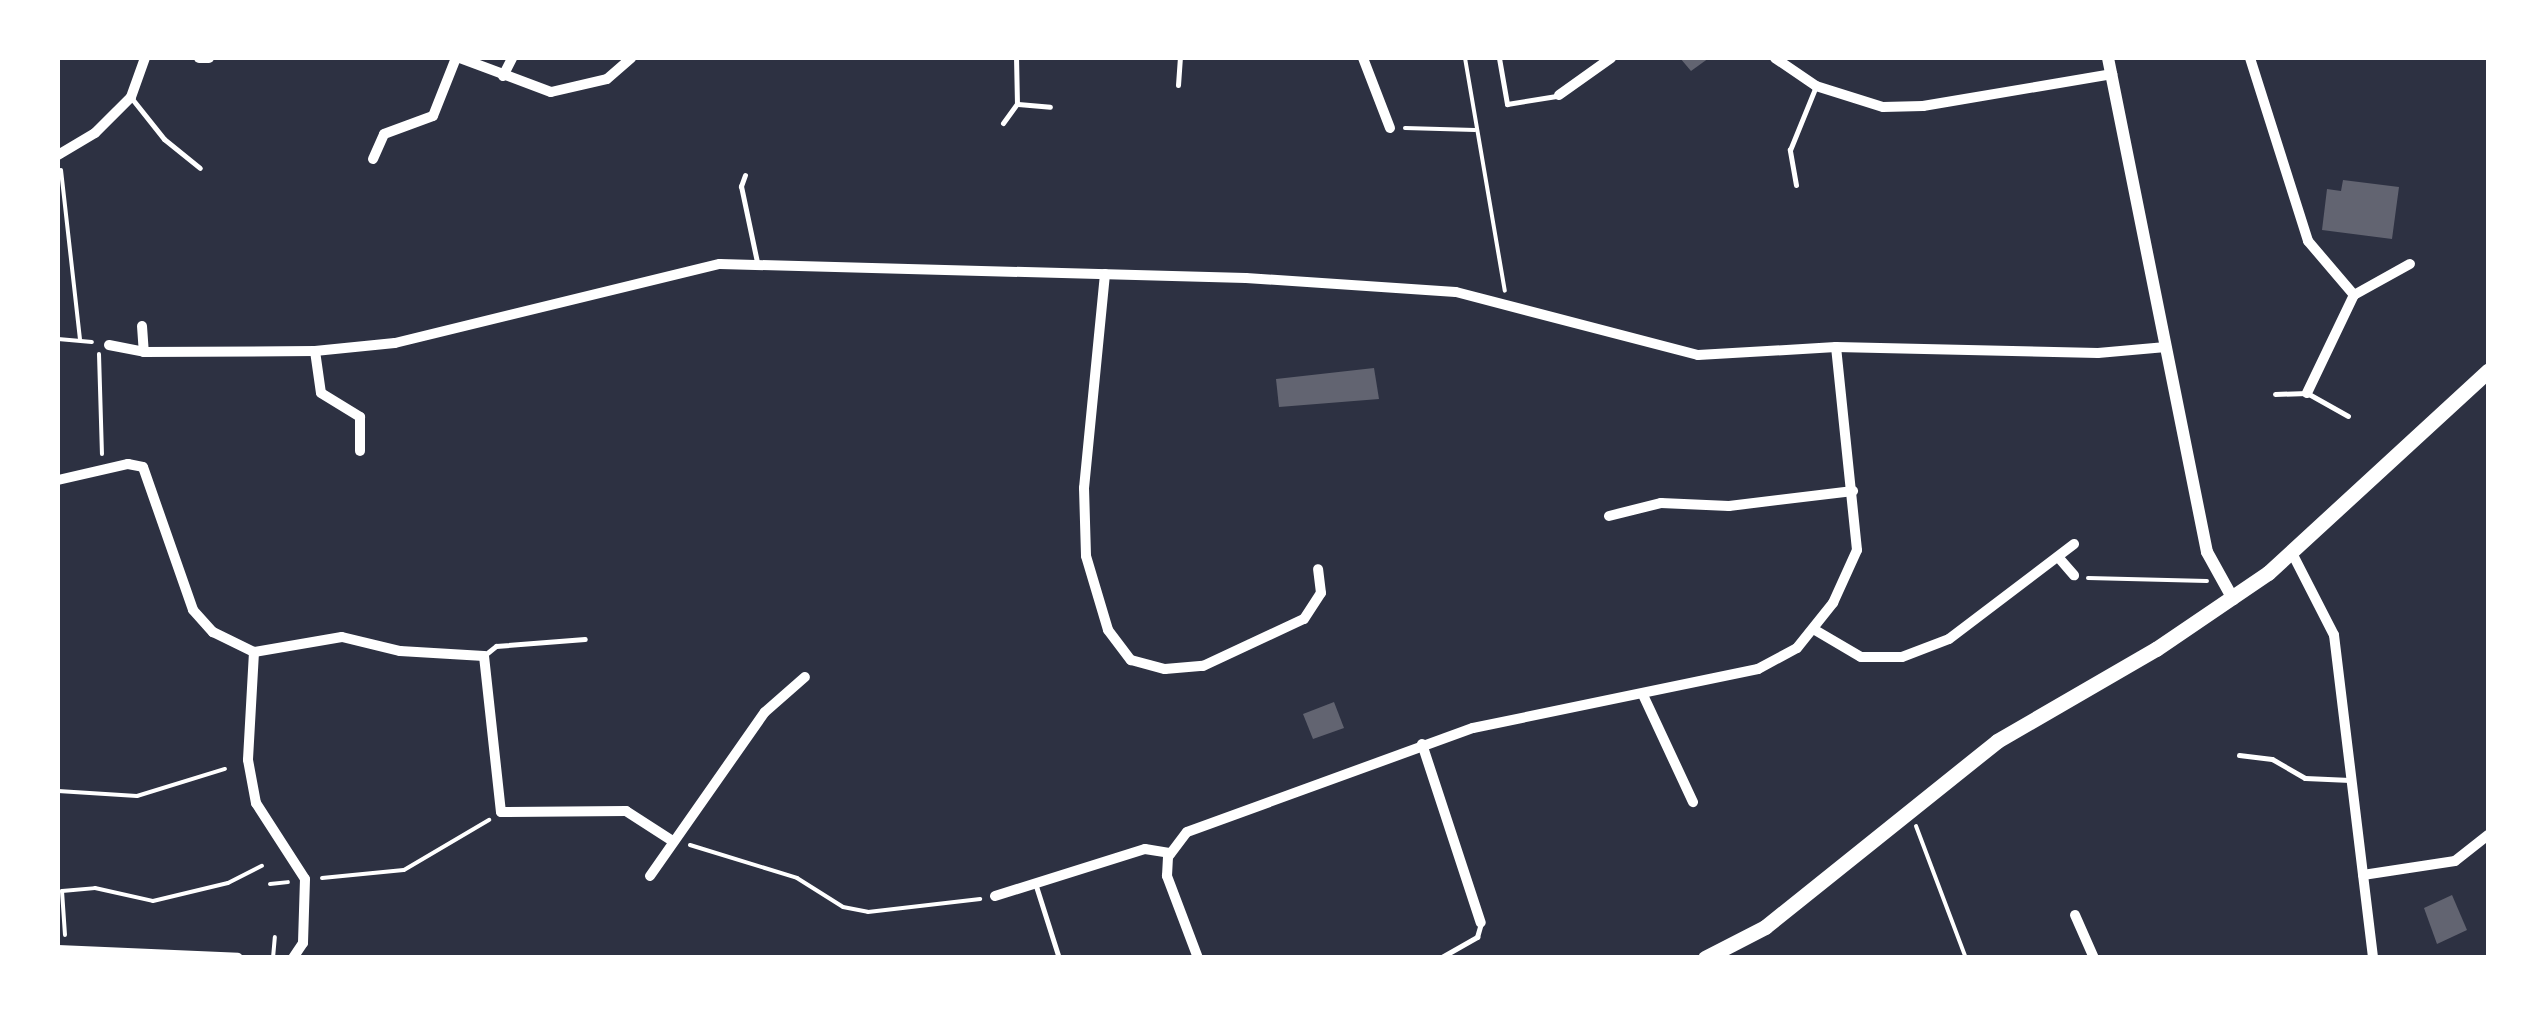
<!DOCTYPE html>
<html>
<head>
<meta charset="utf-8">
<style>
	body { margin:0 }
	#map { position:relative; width:2546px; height:1015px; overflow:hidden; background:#2d3142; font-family:Raleway,sans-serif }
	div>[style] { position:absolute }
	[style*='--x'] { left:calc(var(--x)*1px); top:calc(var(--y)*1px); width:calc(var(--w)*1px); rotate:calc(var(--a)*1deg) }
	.building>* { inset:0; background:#626471 }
	.path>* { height:4px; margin:-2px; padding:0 2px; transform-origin:2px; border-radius:2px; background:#fff }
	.service>* { height:5px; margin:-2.5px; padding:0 2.5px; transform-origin:2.5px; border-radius:2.5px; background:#fff }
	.minor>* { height:10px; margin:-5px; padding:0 5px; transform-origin:5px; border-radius:5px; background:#fff }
	.tertiary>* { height:12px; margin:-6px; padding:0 6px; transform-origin:6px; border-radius:6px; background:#fff }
	.primary>* { height:15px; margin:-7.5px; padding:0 7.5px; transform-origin:7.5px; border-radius:7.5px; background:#fff }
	span { translate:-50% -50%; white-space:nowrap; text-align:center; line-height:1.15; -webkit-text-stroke:8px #fff; paint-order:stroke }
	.frame { position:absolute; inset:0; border:60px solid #fff; pointer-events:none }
</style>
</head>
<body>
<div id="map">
	<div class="building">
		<div style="clip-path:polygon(1680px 58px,1709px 58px,1691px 71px)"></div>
		<div style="clip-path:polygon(2343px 180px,2399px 187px,2392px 239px,2322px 230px,2327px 189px,2341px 191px)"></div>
		<div style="clip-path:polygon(1374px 368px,1379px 399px,1279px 407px,1276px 379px)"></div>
		<div style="clip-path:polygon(1334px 702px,1344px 728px,1313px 739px,1303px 714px)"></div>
		<div style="clip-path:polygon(2452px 895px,2467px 930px,2437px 944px,2424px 908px)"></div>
	</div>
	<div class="path">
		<div style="--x:1465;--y:58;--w:236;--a:80.3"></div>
		<div style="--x:1405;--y:128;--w:70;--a:1.6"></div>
		<div style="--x:61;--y:170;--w:170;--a:83.6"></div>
		<div style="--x:58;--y:339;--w:34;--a:5"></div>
		<div style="--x:99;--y:354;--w:100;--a:88.3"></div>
		<div style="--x:2088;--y:578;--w:119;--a:1.4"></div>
		<div style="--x:58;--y:791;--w:79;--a:3.6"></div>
		<div style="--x:137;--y:796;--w:92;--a:-17.1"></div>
		<div style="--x:1916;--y:826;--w:141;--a:69.3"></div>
		<div style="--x:690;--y:845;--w:112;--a:17.1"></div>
		<div style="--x:797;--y:878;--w:54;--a:32.2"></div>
		<div style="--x:843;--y:907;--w:25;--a:11"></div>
		<div style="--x:868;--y:912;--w:113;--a:-6.6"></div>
		<div style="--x:322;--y:878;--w:82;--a:-5.6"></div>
		<div style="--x:404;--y:870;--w:99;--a:-30.5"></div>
		<div style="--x:270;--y:884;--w:18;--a:-6"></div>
		<div style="--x:62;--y:891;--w:33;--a:-5"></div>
		<div style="--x:95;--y:888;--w:59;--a:12.6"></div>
		<div style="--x:153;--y:901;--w:77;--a:-13.5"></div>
		<div style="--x:228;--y:883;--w:38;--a:-27"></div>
		<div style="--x:62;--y:891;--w:44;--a:86.1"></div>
		<div style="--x:273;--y:958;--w:21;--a:-85"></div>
	</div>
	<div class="service">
		<div style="--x:1499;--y:58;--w:47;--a:80.1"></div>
		<div style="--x:1507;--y:104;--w:50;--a:-9.3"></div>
		<div style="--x:1178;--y:85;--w:27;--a:-86"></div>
		<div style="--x:133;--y:100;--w:50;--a:51.5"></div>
		<div style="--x:164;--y:139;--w:46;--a:38.9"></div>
		<div style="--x:1018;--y:104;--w:32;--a:5"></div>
		<div style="--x:1003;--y:123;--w:24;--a:-54"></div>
		<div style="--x:1017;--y:104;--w:46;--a:-91.2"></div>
		<div style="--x:745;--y:175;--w:12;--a:110"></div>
		<div style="--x:741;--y:186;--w:78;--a:78.1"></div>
		<div style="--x:1796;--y:185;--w:36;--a:-100"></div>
		<div style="--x:1790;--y:150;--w:69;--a:-67.9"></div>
		<div style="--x:2275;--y:394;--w:32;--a:-2"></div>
		<div style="--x:2307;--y:393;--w:47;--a:29.3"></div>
		<div style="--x:486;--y:654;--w:13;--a:-39"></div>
		<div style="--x:496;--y:646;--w:89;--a:-4.5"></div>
		<div style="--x:2239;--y:755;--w:33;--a:7"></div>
		<div style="--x:2272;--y:759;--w:38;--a:30"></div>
		<div style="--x:2305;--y:778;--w:45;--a:2.5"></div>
		<div style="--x:1036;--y:886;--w:76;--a:72.3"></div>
		<div style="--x:1440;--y:958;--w:43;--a:-29.6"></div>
		<div style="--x:1477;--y:937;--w:15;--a:-74"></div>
	</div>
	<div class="minor">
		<div style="--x:199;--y:58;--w:10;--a:0"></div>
		<div style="--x:460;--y:58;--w:97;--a:20.5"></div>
		<div style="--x:551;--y:92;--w:57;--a:-13.1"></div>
		<div style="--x:607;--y:79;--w:32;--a:-41"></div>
		<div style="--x:1363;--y:58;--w:75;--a:68.9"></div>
		<div style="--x:1775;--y:58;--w:50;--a:34.3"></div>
		<div style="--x:1816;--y:86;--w:70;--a:17.4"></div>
		<div style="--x:1883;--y:107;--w:40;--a:-1.4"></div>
		<div style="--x:1923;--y:106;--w:192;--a:-9.6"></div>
		<div style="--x:2250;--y:58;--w:192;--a:72.4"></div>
		<div style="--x:2308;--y:241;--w:71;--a:49.6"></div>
		<div style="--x:503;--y:76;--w:20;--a:-63"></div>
		<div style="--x:1559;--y:95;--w:64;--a:-35.4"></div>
		<div style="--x:58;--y:155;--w:43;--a:-30.7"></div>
		<div style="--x:95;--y:133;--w:51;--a:-45"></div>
		<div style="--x:131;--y:97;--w:41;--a:-70.3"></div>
		<div style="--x:373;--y:159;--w:27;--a:-66"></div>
		<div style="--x:384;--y:134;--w:52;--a:-20.2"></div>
		<div style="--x:433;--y:116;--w:62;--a:-68.4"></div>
		<div style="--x:1105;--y:274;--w:215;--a:95.6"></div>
		<div style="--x:1084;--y:488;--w:68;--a:88.3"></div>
		<div style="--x:1086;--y:556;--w:77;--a:73.4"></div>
		<div style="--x:1108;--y:630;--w:38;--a:53"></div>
		<div style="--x:1131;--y:660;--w:35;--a:15"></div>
		<div style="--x:1165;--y:669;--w:38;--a:-5"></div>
		<div style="--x:1203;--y:666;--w:111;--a:-25"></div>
		<div style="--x:1304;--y:619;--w:31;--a:-57"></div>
		<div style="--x:1321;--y:593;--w:24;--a:-97"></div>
		<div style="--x:142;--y:326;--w:26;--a:86"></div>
		<div style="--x:109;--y:345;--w:36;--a:11"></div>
		<div style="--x:144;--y:352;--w:171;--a:-0.3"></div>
		<div style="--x:315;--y:351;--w:80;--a:-5.7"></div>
		<div style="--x:395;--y:343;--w:334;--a:-13.7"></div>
		<div style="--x:720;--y:264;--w:526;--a:1.52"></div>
		<div style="--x:1246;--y:278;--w:210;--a:3.8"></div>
		<div style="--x:1456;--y:292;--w:250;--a:14.6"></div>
		<div style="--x:1698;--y:355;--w:138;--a:-3.3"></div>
		<div style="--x:1836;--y:347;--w:262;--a:1.3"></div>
		<div style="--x:2098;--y:353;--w:68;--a:-5"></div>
		<div style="--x:315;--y:351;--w:42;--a:81.9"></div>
		<div style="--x:321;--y:393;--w:46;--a:31.6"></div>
		<div style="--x:360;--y:417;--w:34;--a:90"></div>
		<div style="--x:2307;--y:393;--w:109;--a:-64.4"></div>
		<div style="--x:2354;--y:295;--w:64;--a:-29"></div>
		<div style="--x:58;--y:480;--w:72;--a:-12.9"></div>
		<div style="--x:128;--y:464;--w:15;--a:11"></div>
		<div style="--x:143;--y:467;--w:151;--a:70.7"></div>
		<div style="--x:193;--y:610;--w:30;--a:48"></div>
		<div style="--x:213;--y:632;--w:46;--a:26"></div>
		<div style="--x:1609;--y:516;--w:54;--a:-14"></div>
		<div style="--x:1661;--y:503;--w:68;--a:2.5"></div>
		<div style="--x:1729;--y:506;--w:125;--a:-6.9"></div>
		<div style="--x:2292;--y:553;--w:92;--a:62.9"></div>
		<div style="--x:2334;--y:635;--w:325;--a:83.1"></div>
		<div style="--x:2059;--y:558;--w:23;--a:49"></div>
		<div style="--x:1815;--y:630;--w:53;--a:30.4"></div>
		<div style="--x:1861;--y:657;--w:41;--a:0"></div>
		<div style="--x:1902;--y:657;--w:50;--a:-21"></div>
		<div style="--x:1949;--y:639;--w:157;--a:-37.2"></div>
		<div style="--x:254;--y:652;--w:89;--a:-9.7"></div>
		<div style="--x:342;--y:637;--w:60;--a:13.6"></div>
		<div style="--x:400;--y:651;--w:84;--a:3.4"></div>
		<div style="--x:484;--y:656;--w:157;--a:83.8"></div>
		<div style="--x:501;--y:812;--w:125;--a:-0.5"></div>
		<div style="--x:626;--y:811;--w:54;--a:32.8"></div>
		<div style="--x:254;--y:652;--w:108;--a:93.2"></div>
		<div style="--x:248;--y:760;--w:44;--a:79.5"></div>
		<div style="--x:256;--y:803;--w:90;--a:57.2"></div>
		<div style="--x:305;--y:879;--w:64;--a:91.8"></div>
		<div style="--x:303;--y:943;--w:18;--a:124"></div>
		<div style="--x:1644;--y:697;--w:116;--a:65"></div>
		<div style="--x:1422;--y:744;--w:188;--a:71.8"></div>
		<div style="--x:2363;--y:875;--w:93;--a:-8.7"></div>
		<div style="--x:2455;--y:861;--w:42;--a:-38.2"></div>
		<div style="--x:650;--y:876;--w:200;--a:-55"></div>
		<div style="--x:765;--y:712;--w:53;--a:-41.2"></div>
		<div style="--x:995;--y:896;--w:157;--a:-17.4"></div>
		<div style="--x:1145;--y:849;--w:26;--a:9"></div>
		<div style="--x:2075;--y:915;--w:47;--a:66.2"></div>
		<div style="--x:58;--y:950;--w:180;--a:2.5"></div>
		<div style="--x:1198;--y:958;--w:88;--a:-110.7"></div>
		<div style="--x:1167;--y:876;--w:19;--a:-87"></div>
		<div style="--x:1168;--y:857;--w:31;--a:-53"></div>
		<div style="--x:1187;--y:832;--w:304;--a:-20"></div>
		<div style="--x:1473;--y:728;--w:291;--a:-11.7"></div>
		<div style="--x:1758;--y:669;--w:44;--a:-28.3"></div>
		<div style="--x:1797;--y:648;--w:58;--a:-51.3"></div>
		<div style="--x:1833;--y:603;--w:58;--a:-65.6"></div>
		<div style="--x:1857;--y:550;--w:204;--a:-95.9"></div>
	</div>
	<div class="tertiary">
		<div style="--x:2108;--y:58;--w:504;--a:78.67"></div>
		<div style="--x:2207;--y:552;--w:54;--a:61"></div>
	</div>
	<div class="primary">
		<div style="--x:1705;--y:958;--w:68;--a:-27.3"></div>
		<div style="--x:1765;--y:927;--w:297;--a:-38.7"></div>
		<div style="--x:1997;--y:741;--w:184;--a:-30.1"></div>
		<div style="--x:2156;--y:649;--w:135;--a:-34.2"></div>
		<div style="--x:2268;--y:573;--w:299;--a:-42.6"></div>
	</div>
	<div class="frame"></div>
</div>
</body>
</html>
